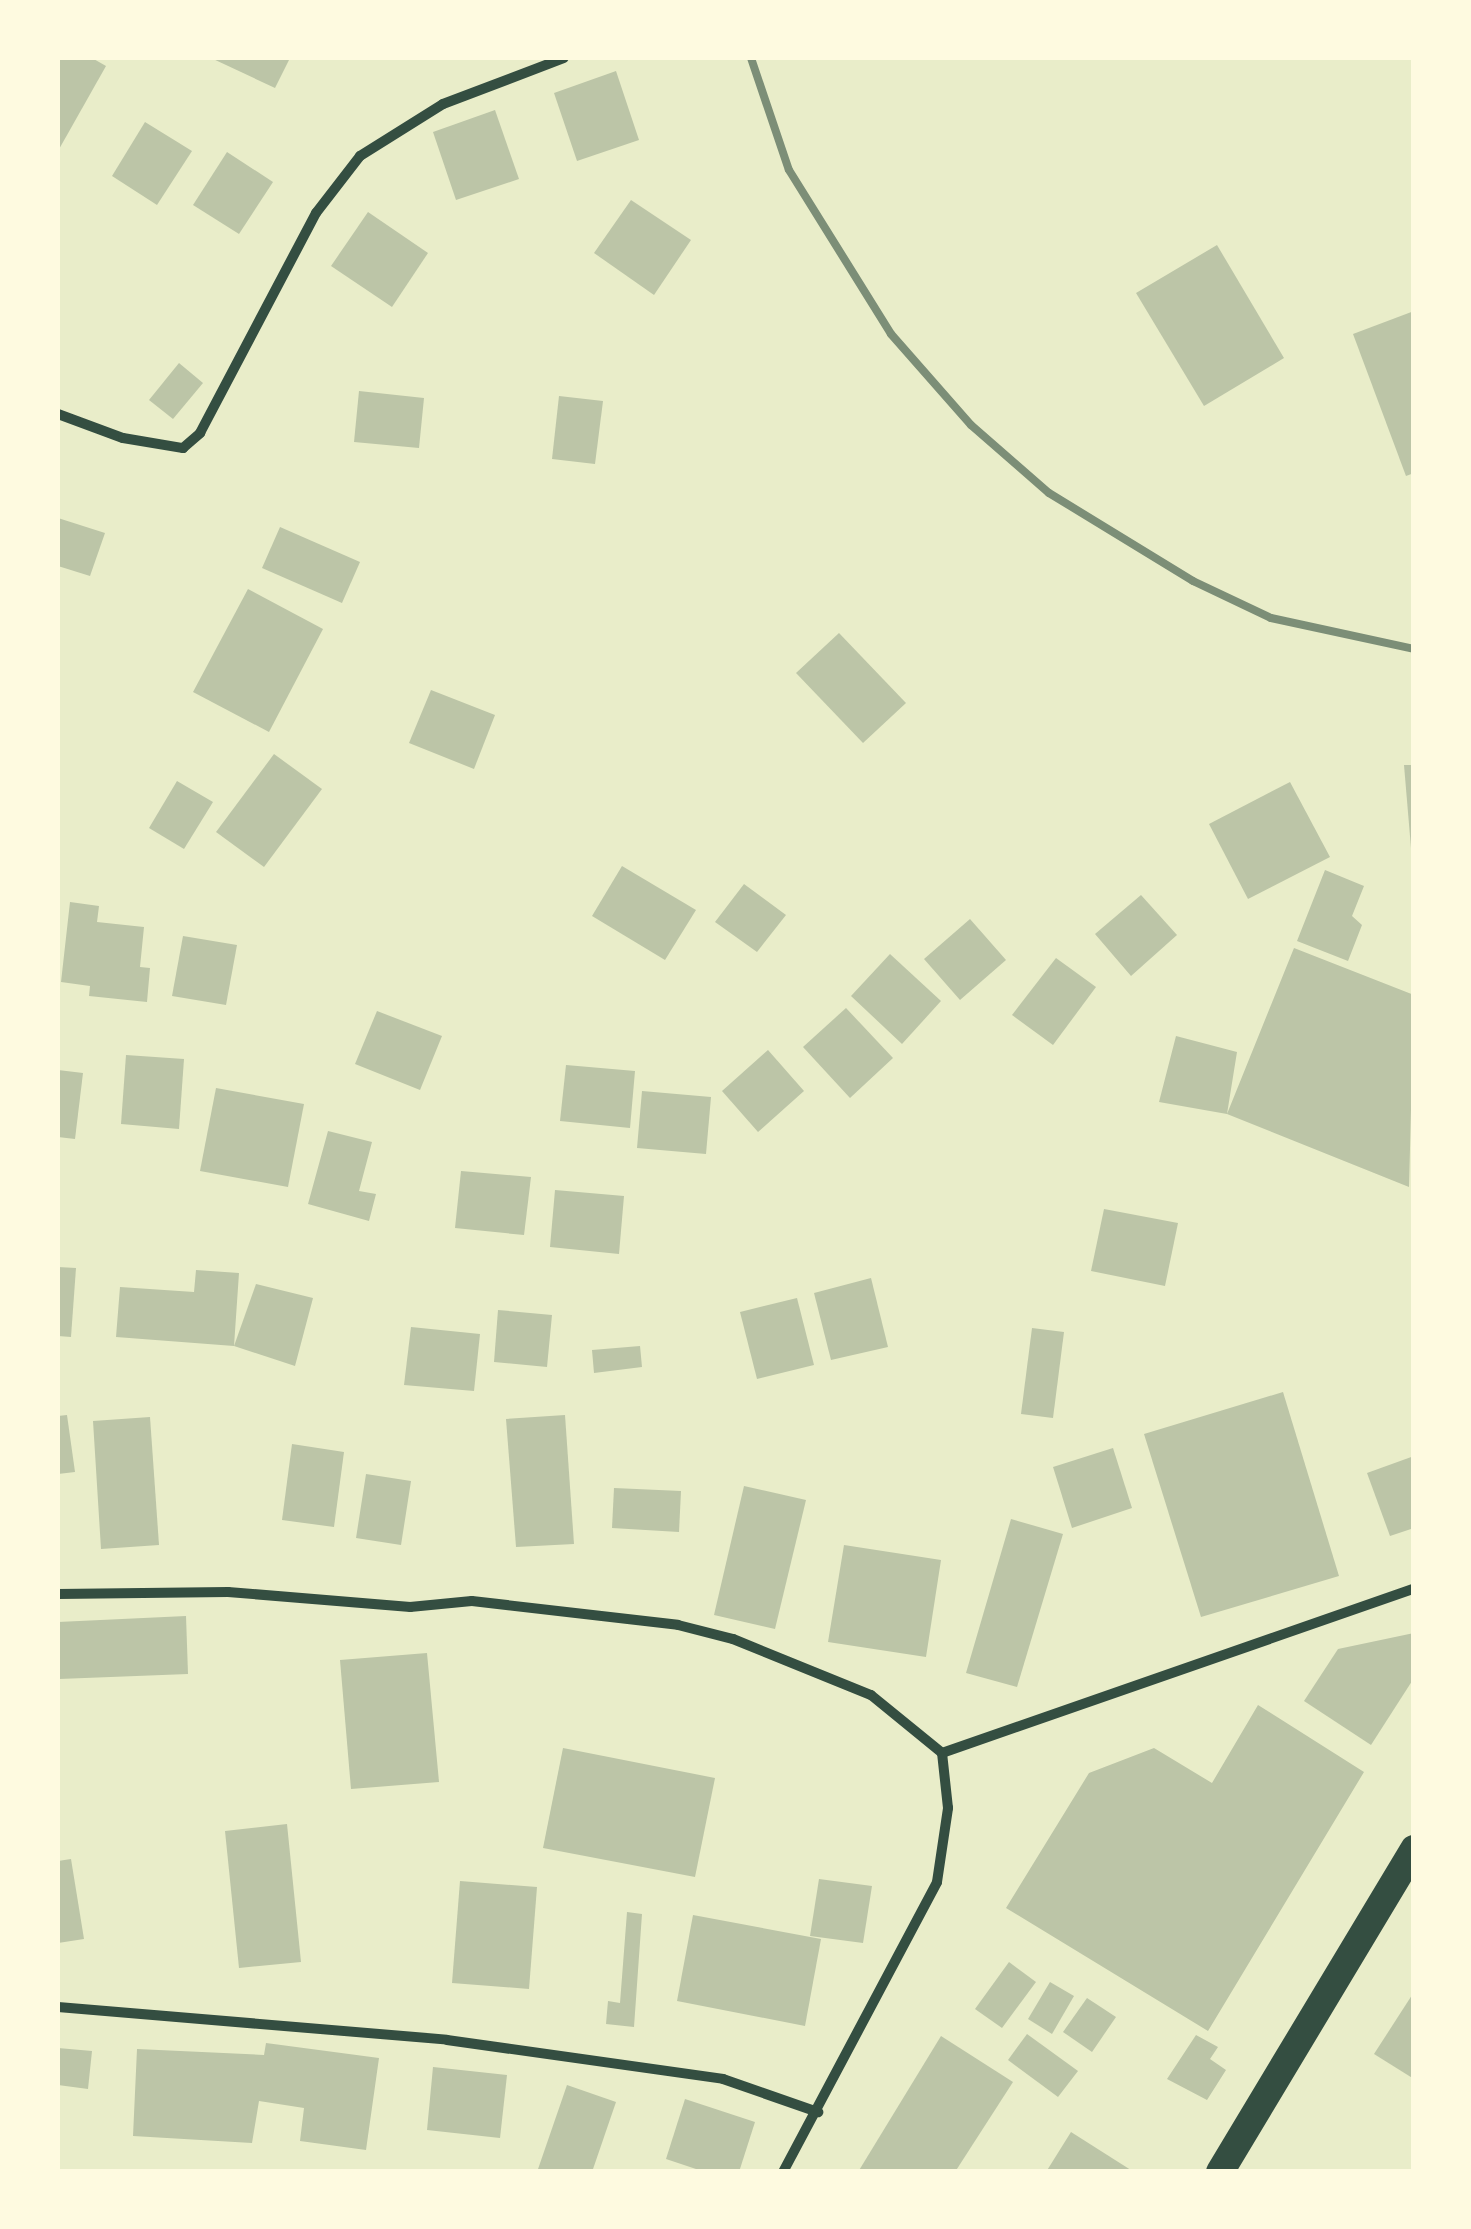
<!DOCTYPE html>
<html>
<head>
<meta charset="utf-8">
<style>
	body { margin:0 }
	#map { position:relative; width:1471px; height:2229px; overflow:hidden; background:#e9edc9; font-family:Figtree,sans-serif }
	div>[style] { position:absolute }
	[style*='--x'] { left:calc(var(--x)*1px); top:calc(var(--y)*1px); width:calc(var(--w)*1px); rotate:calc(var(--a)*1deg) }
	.building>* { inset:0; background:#bcc5a7 }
	.minor>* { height:10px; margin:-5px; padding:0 5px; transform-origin:5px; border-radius:5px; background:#344e41 }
	.trunk>* { height:28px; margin:-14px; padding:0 14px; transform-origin:14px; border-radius:14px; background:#344e41 }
	.rail>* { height:8px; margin:-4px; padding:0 4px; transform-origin:4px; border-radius:4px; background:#7c8e77 }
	span { translate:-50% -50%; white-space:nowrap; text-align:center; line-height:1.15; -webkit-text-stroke:10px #fefae0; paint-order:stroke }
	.frame { position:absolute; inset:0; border:60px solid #fefae0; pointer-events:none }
</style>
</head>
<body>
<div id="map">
	<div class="building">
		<div style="clip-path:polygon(58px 58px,92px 58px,106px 66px,58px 151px)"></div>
		<div style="clip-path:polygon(211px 58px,290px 58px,275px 88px)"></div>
		<div style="clip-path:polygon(616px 71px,639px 140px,577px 161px,554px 93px)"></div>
		<div style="clip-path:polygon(495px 110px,519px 179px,456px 200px,433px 132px)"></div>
		<div style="clip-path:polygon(145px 122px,192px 151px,157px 205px,112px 176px)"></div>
		<div style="clip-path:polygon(227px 152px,273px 182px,239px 234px,193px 205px)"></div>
		<div style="clip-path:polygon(631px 200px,691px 240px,654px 295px,594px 253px)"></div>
		<div style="clip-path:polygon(368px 212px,428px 253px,392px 307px,331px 266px)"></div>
		<div style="clip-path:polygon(1217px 245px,1284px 358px,1204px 406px,1136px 293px)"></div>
		<div style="clip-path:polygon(1414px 311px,1414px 473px,1406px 476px,1353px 334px)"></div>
		<div style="clip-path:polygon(179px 363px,203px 383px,173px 419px,149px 400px)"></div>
		<div style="clip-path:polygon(359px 391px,424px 398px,419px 448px,354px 442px)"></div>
		<div style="clip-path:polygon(559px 396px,603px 401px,595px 464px,552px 459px)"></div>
		<div style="clip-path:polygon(58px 518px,105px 533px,90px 576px,58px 566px)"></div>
		<div style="clip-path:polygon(280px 527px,360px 562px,342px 603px,262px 568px)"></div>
		<div style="clip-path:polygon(248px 589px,323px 629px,269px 732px,193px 692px)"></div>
		<div style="clip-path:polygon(839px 633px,906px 703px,863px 743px,796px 673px)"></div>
		<div style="clip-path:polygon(431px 690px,495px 715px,474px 769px,409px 743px)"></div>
		<div style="clip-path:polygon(274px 754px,322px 789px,264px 867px,216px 832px)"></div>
		<div style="clip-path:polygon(1404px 765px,1414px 765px,1414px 848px,1411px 848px)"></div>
		<div style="clip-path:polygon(177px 781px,213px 802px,184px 849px,149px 828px)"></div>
		<div style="clip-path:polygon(1290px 782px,1330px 857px,1248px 899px,1209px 824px)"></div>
		<div style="clip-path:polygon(622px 866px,696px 910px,665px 960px,592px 916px)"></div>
		<div style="clip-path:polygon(1325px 870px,1364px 886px,1352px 916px,1362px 925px,1348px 961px,1297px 941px)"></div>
		<div style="clip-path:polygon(744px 884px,786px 915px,757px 952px,715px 922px)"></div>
		<div style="clip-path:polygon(1141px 895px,1177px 935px,1131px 976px,1095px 934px)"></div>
		<div style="clip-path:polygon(70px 902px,99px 906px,97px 922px,144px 927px,140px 967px,150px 968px,147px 1002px,89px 996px,90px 986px,61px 982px)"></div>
		<div style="clip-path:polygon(970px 919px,1006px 960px,960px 1000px,924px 959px)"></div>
		<div style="clip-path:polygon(183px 936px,237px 945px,226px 1005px,172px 996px)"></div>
		<div style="clip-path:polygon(1294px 948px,1414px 995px,1409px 1187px,1227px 1114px,1159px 1102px,1176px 1036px,1237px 1052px,1227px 1114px)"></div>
		<div style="clip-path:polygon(890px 954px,941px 1001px,902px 1044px,851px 996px)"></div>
		<div style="clip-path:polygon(1056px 958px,1096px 987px,1053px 1045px,1012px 1015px)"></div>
		<div style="clip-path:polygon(846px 1008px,893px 1058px,850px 1098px,803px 1047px)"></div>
		<div style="clip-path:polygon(377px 1011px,442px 1036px,420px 1090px,355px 1064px)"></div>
		<div style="clip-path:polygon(768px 1050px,804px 1091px,758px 1132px,722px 1091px)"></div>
		<div style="clip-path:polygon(126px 1055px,184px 1059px,179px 1129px,121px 1124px)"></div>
		<div style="clip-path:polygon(566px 1065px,635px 1071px,630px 1128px,560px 1121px)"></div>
		<div style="clip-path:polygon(58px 1070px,83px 1073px,75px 1139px,58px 1137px)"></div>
		<div style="clip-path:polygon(216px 1088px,304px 1104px,288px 1187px,200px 1171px)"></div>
		<div style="clip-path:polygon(642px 1091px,711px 1097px,706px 1154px,637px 1148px)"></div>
		<div style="clip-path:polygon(328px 1131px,372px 1142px,359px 1191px,376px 1194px,369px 1221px,308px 1204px)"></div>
		<div style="clip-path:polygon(461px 1171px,531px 1177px,524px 1235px,455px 1228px)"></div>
		<div style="clip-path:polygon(555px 1190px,624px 1196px,619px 1254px,550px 1247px)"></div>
		<div style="clip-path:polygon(1104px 1209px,1178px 1223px,1165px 1286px,1091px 1271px)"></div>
		<div style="clip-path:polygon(58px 1267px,76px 1268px,71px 1337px,58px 1336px)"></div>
		<div style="clip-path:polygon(196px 1270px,239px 1273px,234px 1346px,116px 1337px,120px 1287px,194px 1292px)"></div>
		<div style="clip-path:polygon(871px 1278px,888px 1347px,831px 1360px,814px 1293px)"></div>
		<div style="clip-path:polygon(256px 1284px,313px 1298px,295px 1366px,234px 1346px)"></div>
		<div style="clip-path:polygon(797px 1298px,814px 1365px,757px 1379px,740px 1312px)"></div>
		<div style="clip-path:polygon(498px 1310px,552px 1315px,547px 1367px,494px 1362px)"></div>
		<div style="clip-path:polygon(411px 1327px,480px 1334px,474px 1391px,404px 1385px)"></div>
		<div style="clip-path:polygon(1032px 1328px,1064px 1332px,1053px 1418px,1021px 1414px)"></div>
		<div style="clip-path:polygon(640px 1346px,642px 1367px,594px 1373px,592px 1350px)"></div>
		<div style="clip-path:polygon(1283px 1392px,1339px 1576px,1201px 1617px,1144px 1434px)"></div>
		<div style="clip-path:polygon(67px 1415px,75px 1472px,58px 1474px,58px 1416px)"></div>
		<div style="clip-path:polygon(565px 1415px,574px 1544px,516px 1547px,506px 1419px)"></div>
		<div style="clip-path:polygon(150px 1417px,159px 1545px,101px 1549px,93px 1421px)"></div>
		<div style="clip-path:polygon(292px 1444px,344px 1452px,334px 1527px,282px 1520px)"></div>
		<div style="clip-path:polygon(1113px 1448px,1132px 1508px,1072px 1528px,1053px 1467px)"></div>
		<div style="clip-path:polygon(1414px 1456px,1414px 1528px,1390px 1536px,1367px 1473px)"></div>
		<div style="clip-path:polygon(366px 1474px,411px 1481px,401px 1545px,356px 1538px)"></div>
		<div style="clip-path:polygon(744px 1486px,806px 1500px,775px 1629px,714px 1615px)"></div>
		<div style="clip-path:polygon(614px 1488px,681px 1491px,679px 1532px,612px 1528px)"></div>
		<div style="clip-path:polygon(1011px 1519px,1063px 1534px,1017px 1687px,966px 1673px)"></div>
		<div style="clip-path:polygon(844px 1545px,941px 1560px,926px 1657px,828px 1642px)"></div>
		<div style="clip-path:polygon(186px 1616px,188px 1674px,59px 1679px,58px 1622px)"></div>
		<div style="clip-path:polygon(1414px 1633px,1414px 1678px,1371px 1745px,1304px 1701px,1338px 1649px)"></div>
		<div style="clip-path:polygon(427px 1653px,439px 1782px,351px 1789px,340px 1660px)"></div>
		<div style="clip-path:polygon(1258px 1705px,1364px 1772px,1208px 2031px,1006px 1908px,1089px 1773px,1154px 1748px,1212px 1783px)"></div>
		<div style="clip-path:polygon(563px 1748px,715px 1778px,695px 1877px,543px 1848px)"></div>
		<div style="clip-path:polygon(287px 1824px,301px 1962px,239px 1968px,225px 1831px)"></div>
		<div style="clip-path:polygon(71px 1859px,84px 1939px,58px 1943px,58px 1861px)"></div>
		<div style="clip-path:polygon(819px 1879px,872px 1886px,863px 1943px,810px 1936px)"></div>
		<div style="clip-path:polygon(460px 1881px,537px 1887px,529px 1989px,452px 1983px)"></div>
		<div style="clip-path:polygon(627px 1912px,642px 1914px,634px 2027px,606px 2024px,608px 2001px,620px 2003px)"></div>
		<div style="clip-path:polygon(693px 1915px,821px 1939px,805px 2026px,677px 2001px)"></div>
		<div style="clip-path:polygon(1009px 1962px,1036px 1982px,1002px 2028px,975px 2009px)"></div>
		<div style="clip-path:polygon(1050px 1982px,1074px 1996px,1052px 2034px,1028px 2019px)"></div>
		<div style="clip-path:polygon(1414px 1992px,1414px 2079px,1374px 2054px)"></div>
		<div style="clip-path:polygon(1087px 1998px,1116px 2017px,1092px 2052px,1063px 2032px)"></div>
		<div style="clip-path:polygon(1027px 2034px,1078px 2071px,1058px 2097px,1008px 2060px)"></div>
		<div style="clip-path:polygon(1196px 2035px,1218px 2047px,1210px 2059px,1226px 2070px,1207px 2100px,1167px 2079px)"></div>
		<div style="clip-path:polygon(941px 2036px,1013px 2082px,955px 2172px,858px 2172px)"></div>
		<div style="clip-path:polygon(266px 2043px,379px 2058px,366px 2150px,300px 2141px,304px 2108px,259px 2101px,252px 2143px,133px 2136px,137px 2049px,264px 2055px)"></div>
		<div style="clip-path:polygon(58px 2048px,92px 2051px,88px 2089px,58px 2085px)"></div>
		<div style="clip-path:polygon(433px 2067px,507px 2075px,500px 2138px,427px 2130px)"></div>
		<div style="clip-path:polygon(567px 2085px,616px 2102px,592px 2172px,537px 2172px)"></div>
		<div style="clip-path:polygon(685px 2099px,755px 2122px,739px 2172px,705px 2172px,666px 2159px)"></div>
		<div style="clip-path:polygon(1071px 2132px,1134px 2172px,1046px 2172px)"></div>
	</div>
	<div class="minor">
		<div style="--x:58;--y:414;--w:69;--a:20.3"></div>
		<div style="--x:123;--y:438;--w:61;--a:9.5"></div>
		<div style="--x:183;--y:448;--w:23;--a:-41"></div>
		<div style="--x:200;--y:433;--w:249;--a:-62.2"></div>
		<div style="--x:316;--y:213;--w:72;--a:-52.3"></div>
		<div style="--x:360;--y:156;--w:98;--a:-32.1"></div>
		<div style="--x:443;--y:104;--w:129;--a:-20.8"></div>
		<div style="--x:58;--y:1594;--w:170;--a:-0.7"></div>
		<div style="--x:228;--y:1592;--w:183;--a:4.7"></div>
		<div style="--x:410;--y:1607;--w:62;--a:-5.5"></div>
		<div style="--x:472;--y:1601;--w:207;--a:6.6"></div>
		<div style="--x:678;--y:1625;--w:57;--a:14.3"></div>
		<div style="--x:733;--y:1639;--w:149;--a:22.1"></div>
		<div style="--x:871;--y:1695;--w:92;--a:39.2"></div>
		<div style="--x:942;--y:1753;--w:500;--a:-19.2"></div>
		<div style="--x:58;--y:2007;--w:390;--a:4.8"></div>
		<div style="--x:447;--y:2040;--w:279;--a:8"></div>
		<div style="--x:723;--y:2079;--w:101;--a:19.2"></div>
		<div style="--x:783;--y:2172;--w:328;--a:-62"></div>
		<div style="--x:937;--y:1882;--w:75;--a:-81.5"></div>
		<div style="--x:948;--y:1808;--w:55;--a:-96.2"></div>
	</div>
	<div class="trunk">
		<div style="--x:1220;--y:2172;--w:377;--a:-59"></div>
	</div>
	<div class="rail">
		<div style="--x:751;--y:58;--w:118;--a:71.3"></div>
		<div style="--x:789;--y:170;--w:193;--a:58.1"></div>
		<div style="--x:891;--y:334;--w:121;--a:48.7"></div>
		<div style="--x:971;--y:425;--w:103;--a:41.1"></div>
		<div style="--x:1049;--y:493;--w:169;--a:31.4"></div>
		<div style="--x:1193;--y:581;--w:86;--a:25.4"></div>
		<div style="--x:1271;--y:618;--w:146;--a:12.2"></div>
	</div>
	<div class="frame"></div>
</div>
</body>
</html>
